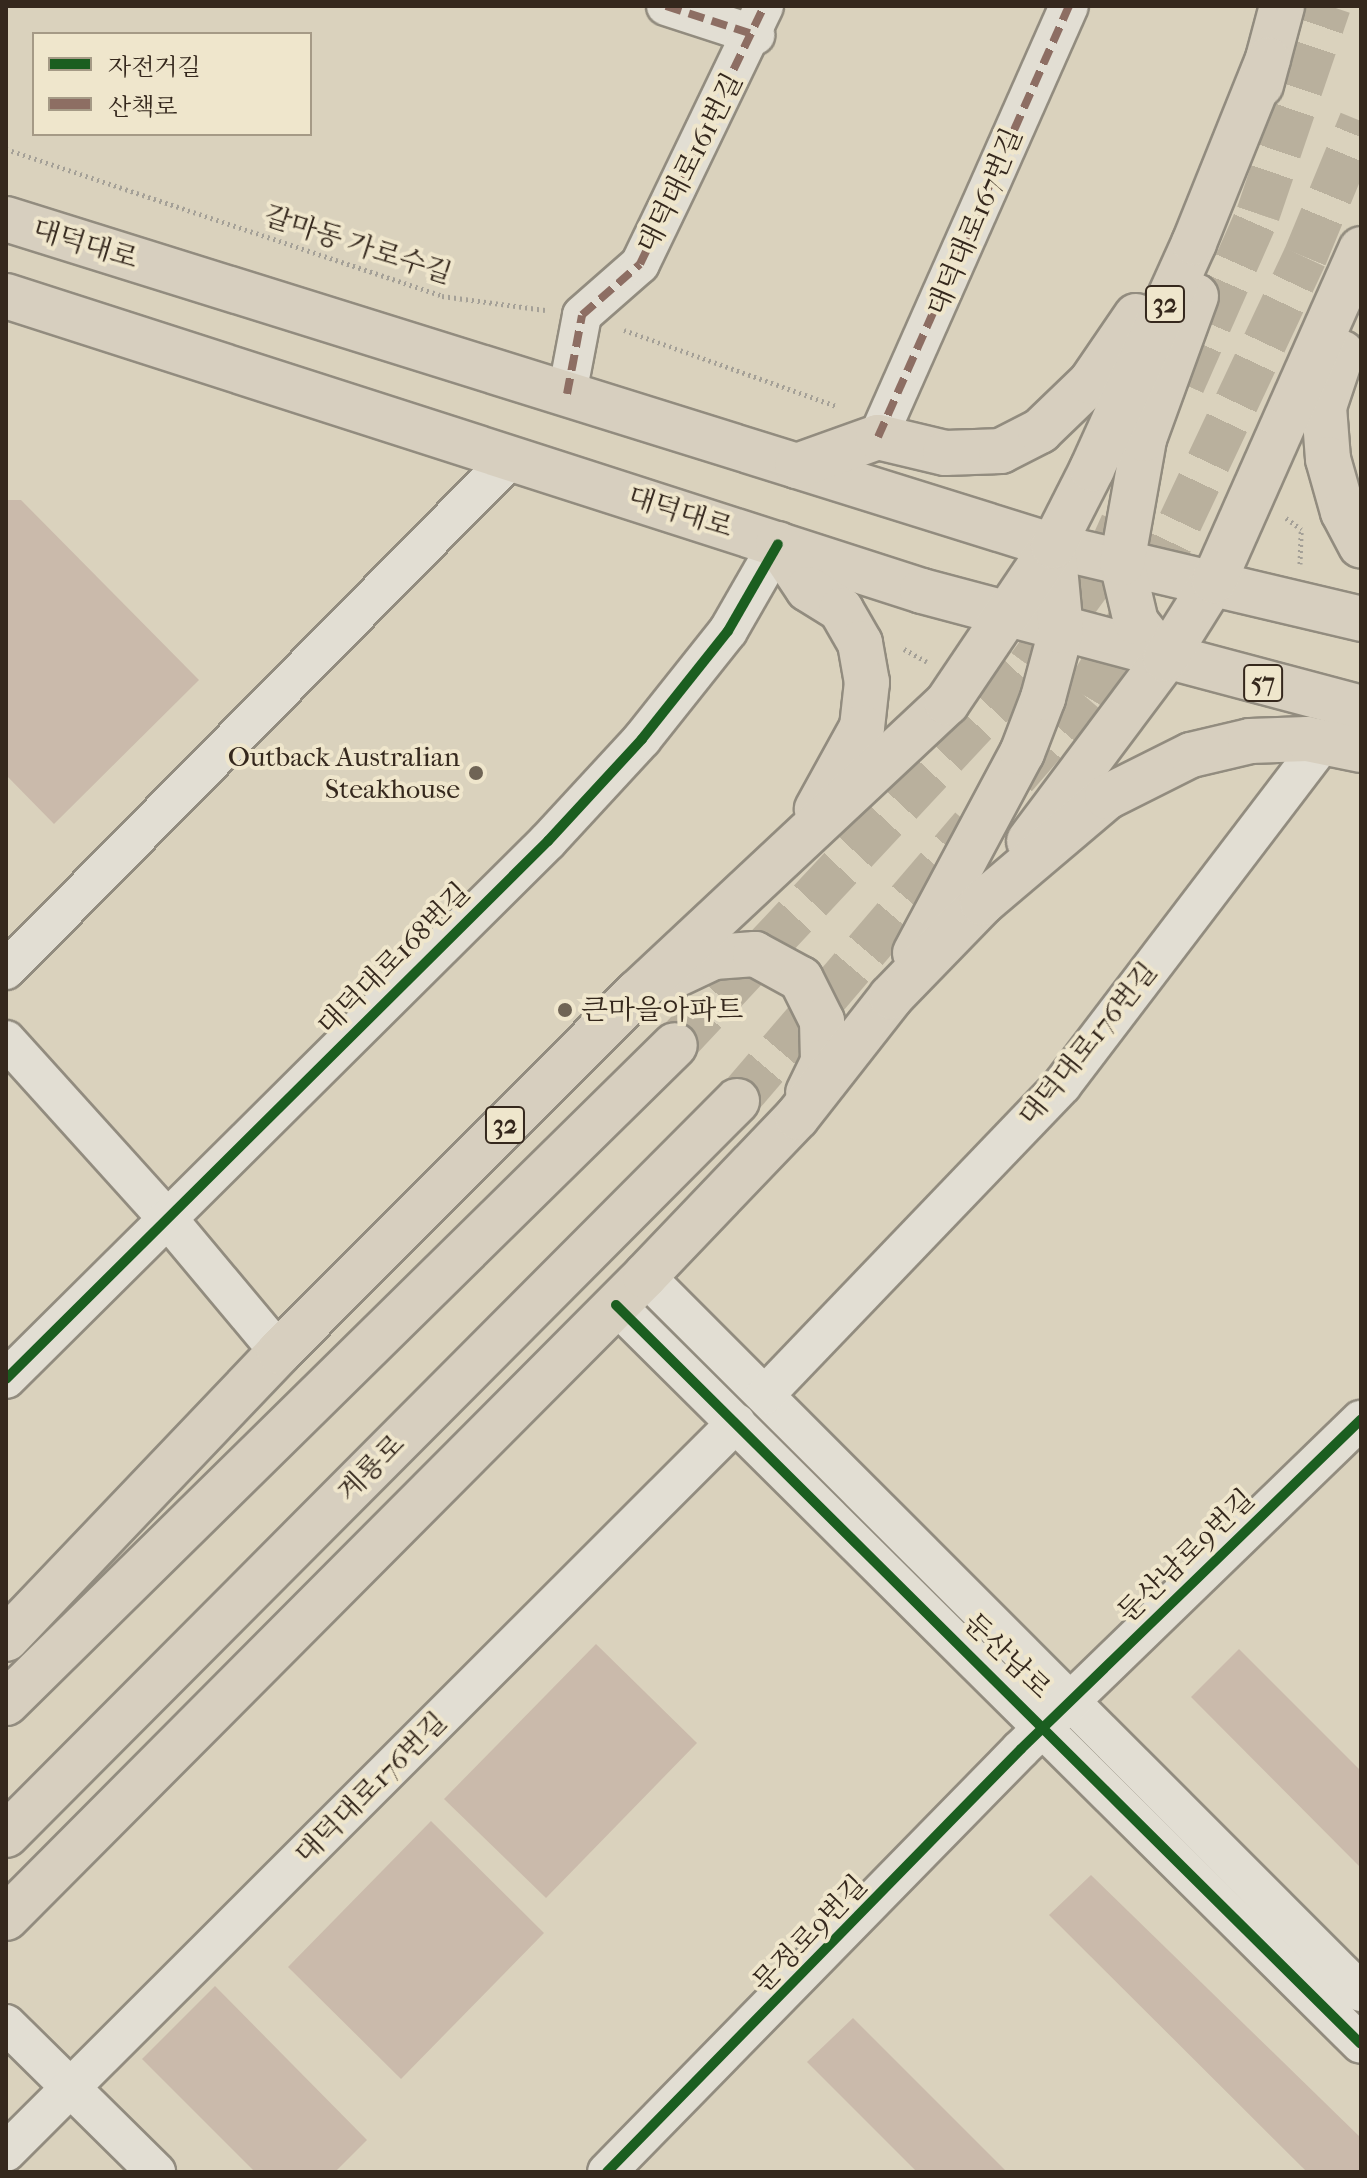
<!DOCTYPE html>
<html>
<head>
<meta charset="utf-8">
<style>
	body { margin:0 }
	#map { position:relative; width:1367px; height:2178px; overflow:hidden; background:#dad2bd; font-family:"IM FELL French Canon","Noto Serif KR",serif }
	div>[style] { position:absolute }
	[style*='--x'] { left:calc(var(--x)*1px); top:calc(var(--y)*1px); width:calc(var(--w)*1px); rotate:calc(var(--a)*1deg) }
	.building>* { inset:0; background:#cabaab }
	.major-tunnel>* { height:44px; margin-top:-22px; transform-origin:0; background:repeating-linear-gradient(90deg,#b9b09d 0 44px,transparent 0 66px) }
	.path>* { height:5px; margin-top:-2.5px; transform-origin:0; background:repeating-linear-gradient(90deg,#a4a097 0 2px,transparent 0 6px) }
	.roads { filter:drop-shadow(2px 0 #928c7f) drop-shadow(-2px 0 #928c7f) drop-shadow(0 2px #928c7f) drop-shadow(0 -2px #928c7f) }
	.minor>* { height:38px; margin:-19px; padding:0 19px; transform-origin:19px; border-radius:19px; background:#e2ded3 }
	.major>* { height:44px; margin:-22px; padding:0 22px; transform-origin:22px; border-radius:22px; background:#d7cfbf }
	.quiet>* { height:8px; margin-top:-4px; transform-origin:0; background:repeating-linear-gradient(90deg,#8d6e63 0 16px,transparent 0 24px) }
	.cycleway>* { height:10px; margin:-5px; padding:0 5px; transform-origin:5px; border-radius:5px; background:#1b5e20 }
	.dots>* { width:22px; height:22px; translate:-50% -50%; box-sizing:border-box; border:4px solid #efe6cc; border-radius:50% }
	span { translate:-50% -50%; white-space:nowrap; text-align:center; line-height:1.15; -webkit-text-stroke:8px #efe6cc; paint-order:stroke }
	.shield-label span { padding:2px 6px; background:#efe6cc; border:2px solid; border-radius:6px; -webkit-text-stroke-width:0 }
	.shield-label { font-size:26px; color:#35281d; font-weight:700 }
	.street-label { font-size:28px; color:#35281d }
	.poi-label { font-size:28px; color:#35281d }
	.right { translate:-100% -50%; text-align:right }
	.left { translate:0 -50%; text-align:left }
	.frame { position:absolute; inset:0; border:8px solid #35281d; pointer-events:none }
	.legend { position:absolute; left:32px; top:32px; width:280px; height:104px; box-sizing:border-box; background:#efe6cc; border:2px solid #a59a86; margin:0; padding:10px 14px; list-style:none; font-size:24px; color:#35281d }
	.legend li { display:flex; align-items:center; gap:16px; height:40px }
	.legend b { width:40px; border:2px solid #a59a86 }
</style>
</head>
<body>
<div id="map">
	<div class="building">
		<div style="clip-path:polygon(6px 500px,21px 500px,199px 680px,54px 824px,6px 775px)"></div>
		<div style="clip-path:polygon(596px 1644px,697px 1743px,546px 1898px,444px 1799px)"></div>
		<div style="clip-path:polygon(1239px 1649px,1361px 1771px,1361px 1868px,1191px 1697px)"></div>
		<div style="clip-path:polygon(431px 1821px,544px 1933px,401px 2079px,288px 1967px)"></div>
		<div style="clip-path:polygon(1091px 1875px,1361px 2138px,1361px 2172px,1307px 2172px,1049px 1915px)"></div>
		<div style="clip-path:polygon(215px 1986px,367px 2140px,335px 2172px,255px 2172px,142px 2059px)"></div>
		<div style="clip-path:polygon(853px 2018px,1007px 2172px,917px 2172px,807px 2062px)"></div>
	</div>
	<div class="major-tunnel">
		<div style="--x:1183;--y:384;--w:186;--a:-66.2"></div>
		<div style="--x:1258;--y:214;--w:220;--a:-71.2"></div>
		<div style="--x:1015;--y:777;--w:107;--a:-49.2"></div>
		<div style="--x:1085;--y:696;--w:132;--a:-59.6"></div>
		<div style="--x:1152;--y:582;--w:359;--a:-64.8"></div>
		<div style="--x:1305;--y:257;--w:147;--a:-67.6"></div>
		<div style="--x:675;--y:1045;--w:519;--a:-46.95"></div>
		<div style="--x:1029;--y:666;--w:129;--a:-53.8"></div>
		<div style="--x:1105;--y:562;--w:42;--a:-65.9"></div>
		<div style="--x:737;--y:1101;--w:361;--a:-49.4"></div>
	</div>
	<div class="path">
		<div style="--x:6;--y:149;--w:460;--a:18.6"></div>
		<div style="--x:442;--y:296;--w:104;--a:7.7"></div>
		<div style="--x:624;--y:330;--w:225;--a:19.7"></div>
		<div style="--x:1286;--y:518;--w:19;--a:36"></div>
		<div style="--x:1300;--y:564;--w:35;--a:-88"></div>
		<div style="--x:904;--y:649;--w:26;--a:29"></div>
	</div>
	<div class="roads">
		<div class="minor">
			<div style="--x:666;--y:6;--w:94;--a:18"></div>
			<div style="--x:567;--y:394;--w:80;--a:-79.2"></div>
			<div style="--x:582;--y:315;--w:77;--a:-41.3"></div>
			<div style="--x:640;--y:264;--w:286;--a:-64.3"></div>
			<div style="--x:878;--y:437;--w:471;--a:-66.1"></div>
			<div style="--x:6;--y:970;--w:719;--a:-45.39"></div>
			<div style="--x:6;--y:1040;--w:240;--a:47.9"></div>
			<div style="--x:167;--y:1218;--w:175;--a:50.1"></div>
			<div style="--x:645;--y:1276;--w:1013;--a:45"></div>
			<div style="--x:616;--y:1305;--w:1049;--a:44.77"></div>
			<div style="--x:6;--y:1379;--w:764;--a:-44.79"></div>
			<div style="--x:548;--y:841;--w:139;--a:-47.3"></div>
			<div style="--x:642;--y:739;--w:138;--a:-51.5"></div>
			<div style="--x:728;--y:631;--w:100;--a:-60.1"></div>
			<div style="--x:765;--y:1395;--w:429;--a:-46.2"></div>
			<div style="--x:1062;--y:1085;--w:430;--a:-52.7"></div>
			<div style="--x:6;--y:2024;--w:211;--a:44.6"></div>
			<div style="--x:6;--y:2152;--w:1032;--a:-44.96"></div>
			<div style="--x:607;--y:2172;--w:592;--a:-45.62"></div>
			<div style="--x:1021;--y:1749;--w:473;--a:-44.1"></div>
		</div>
		<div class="major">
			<div style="--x:1261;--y:85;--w:82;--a:-75.1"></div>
			<div style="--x:6;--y:219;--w:1097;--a:17.34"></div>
			<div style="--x:1053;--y:546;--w:317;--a:13.3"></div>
			<div style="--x:6;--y:296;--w:962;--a:17.85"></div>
			<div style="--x:922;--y:591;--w:454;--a:14.9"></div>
			<div style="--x:1342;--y:353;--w:57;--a:108.4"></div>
			<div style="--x:1324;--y:407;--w:52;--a:85.6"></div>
			<div style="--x:1328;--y:459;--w:55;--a:74.2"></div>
			<div style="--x:1343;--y:512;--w:38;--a:62"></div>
			<div style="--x:797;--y:466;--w:86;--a:-19.7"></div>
			<div style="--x:878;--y:437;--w:69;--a:13.4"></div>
			<div style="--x:945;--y:453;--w:56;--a:-2"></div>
			<div style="--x:1001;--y:451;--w:44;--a:-27.1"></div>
			<div style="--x:1040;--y:431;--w:71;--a:-43.9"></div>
			<div style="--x:1091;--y:382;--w:80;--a:-55.7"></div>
			<div style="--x:778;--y:544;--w:54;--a:56.3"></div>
			<div style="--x:808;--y:589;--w:39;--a:32"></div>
			<div style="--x:841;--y:610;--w:38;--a:60"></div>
			<div style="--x:860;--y:643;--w:40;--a:80"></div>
			<div style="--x:867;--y:682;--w:45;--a:96.3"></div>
			<div style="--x:862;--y:727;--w:94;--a:118.8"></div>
			<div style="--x:1165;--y:659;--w:47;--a:-128.1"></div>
			<div style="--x:1136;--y:622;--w:61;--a:-103.3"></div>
			<div style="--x:1122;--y:563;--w:126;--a:-79.9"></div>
			<div style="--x:1144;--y:439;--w:152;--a:-70"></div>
			<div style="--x:1029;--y:841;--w:227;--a:-53.2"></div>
			<div style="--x:1165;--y:659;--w:92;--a:-57.9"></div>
			<div style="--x:1214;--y:581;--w:363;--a:-66.1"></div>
			<div style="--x:915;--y:953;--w:227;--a:-61.9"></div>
			<div style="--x:1022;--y:753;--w:59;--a:-69.1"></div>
			<div style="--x:1043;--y:698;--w:69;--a:-75"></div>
			<div style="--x:1061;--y:631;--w:85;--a:-95.4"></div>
			<div style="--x:667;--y:979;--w:52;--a:-25.1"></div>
			<div style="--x:714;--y:957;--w:41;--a:-4.2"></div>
			<div style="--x:755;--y:954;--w:52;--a:28.5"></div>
			<div style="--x:801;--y:979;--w:47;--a:63.4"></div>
			<div style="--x:822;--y:1021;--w:41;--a:88.6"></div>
			<div style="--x:823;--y:1062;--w:34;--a:116"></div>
			<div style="--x:6;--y:1639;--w:396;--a:-46.4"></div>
			<div style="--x:279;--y:1352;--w:508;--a:-45.08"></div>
			<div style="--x:638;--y:992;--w:423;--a:-43.1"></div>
			<div style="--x:947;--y:703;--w:189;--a:-56"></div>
			<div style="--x:1053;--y:546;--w:86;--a:-63.1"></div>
			<div style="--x:1092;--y:469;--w:248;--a:-65.7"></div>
			<div style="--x:1194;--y:243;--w:198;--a:-68.1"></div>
			<div style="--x:6;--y:1703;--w:938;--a:-44.53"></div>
			<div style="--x:6;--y:1835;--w:1036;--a:-45.12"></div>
			<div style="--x:6;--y:1918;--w:906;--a:-45.13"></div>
			<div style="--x:645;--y:1276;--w:220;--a:-46.3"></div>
			<div style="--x:797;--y:1117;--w:152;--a:-51.9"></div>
			<div style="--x:891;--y:997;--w:131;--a:-45.9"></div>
			<div style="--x:982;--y:903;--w:164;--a:-40.3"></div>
			<div style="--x:1107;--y:797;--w:94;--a:-26.6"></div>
			<div style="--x:1191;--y:755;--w:61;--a:-13.3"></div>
			<div style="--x:1250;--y:741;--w:57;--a:-2"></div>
			<div style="--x:1307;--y:739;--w:55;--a:11.5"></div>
		</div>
	</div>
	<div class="quiet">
		<div style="--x:666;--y:6;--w:94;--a:18"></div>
		<div style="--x:567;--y:394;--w:80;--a:-79.2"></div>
		<div style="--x:582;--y:315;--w:77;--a:-41.3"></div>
		<div style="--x:640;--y:264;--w:286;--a:-64.3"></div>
		<div style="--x:878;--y:437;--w:471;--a:-66.1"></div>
	</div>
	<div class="cycleway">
		<div style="--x:616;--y:1305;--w:1049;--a:44.77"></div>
		<div style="--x:6;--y:1379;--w:764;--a:-44.79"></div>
		<div style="--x:548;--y:841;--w:139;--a:-47.3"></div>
		<div style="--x:642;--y:739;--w:138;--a:-51.5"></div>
		<div style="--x:728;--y:631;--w:100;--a:-60.1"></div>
		<div style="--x:607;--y:2172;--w:592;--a:-45.62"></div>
		<div style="--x:1021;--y:1749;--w:473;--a:-44.1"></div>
	</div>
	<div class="dots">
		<div style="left:476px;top:773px;background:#6f6455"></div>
		<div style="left:565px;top:1010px;background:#6f6455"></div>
	</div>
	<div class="shield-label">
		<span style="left:1165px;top:304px">32</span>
		<span style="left:1263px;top:683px">57</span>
		<span style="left:505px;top:1125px">32</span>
	</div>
	<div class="street-label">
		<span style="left:690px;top:163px;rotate:-63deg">대덕대로161번길</span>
		<span style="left:975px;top:222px;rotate:-67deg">대덕대로167번길</span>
		<span style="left:85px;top:244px;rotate:17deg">대덕대로</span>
		<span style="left:358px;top:245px;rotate:18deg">갈마동 가로수길</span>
		<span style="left:680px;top:512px;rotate:18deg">대덕대로</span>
		<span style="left:394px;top:959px;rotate:-45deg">대덕대로168번길</span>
		<span style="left:1088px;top:1044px;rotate:-51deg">대덕대로176번길</span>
		<span style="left:371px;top:1468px;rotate:-45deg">계룡로</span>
		<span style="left:1186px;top:1556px;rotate:-44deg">둔산남로9번길</span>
		<span style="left:1007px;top:1656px;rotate:44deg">둔산남로</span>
		<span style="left:371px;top:1788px;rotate:-45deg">대덕대로176번길</span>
		<span style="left:810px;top:1934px;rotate:-46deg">문정로9번길</span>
	</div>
	<div class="poi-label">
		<span class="right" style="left:460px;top:773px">Outback Australian<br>Steakhouse</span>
		<span class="left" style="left:581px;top:1010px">큰마을아파트</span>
	</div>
	<div class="frame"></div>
	<ul class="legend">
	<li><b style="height:10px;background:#1b5e20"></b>자전거길</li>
	<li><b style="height:10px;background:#8d6e63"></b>산책로</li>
	</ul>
</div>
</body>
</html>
